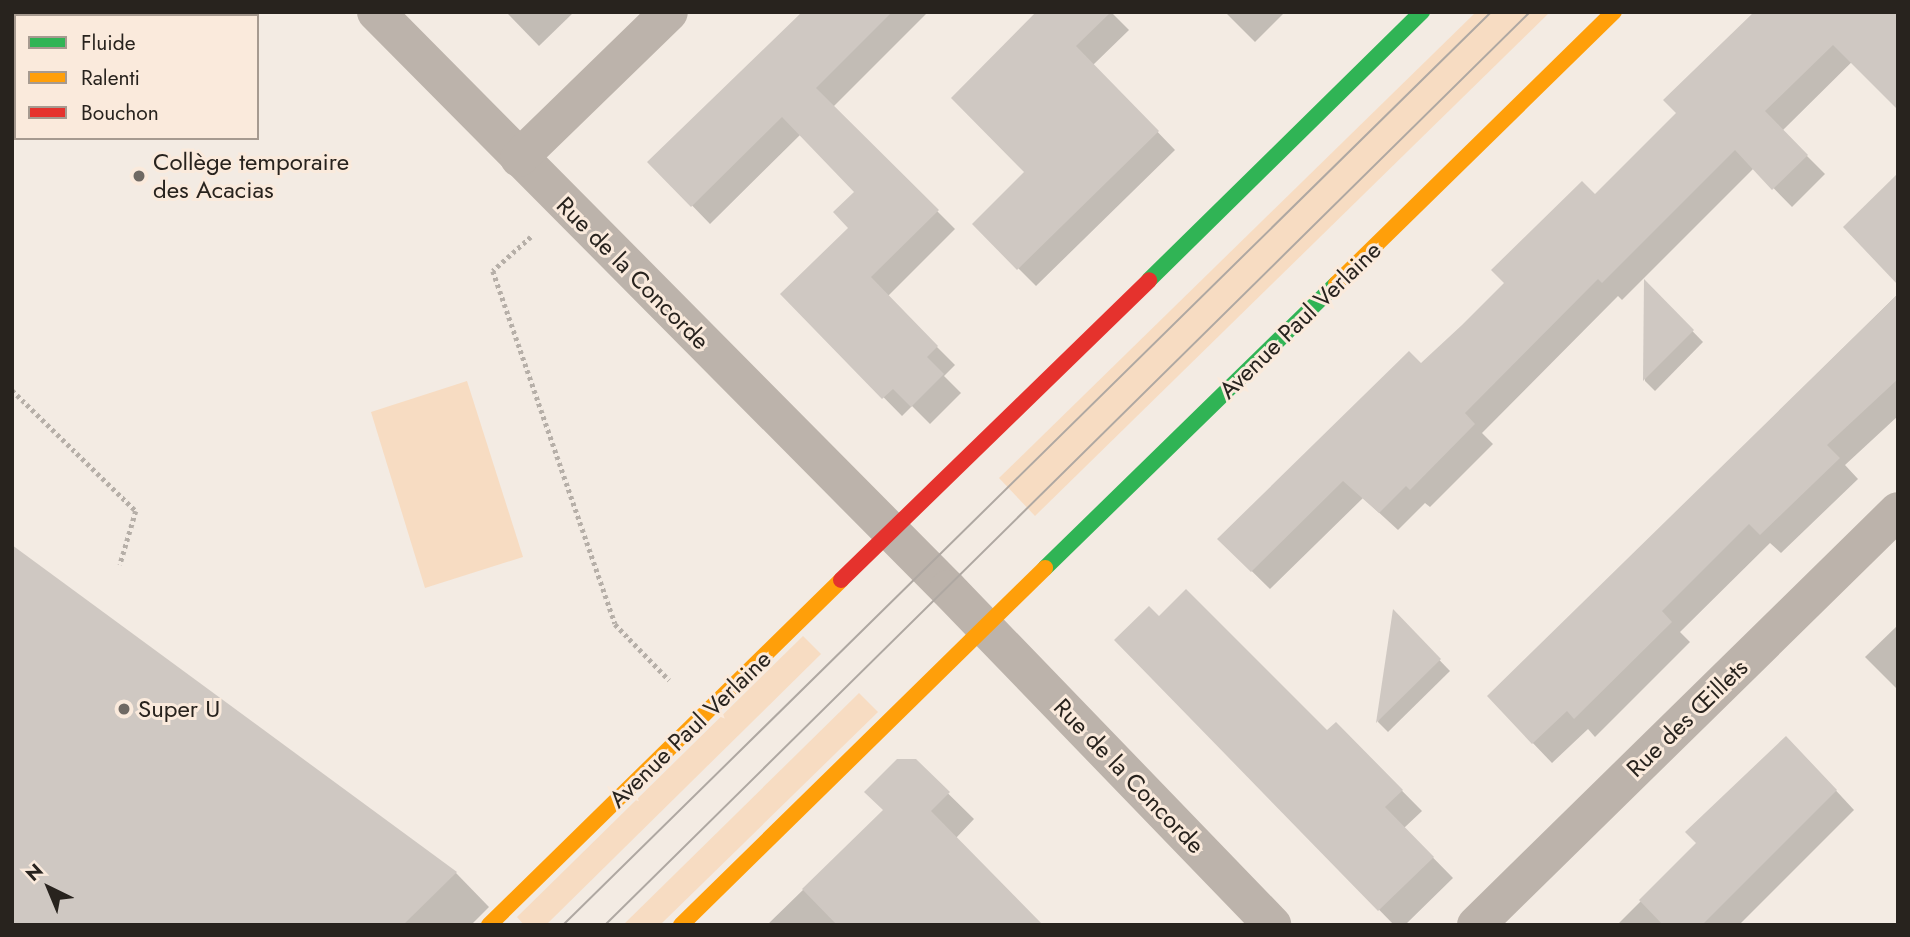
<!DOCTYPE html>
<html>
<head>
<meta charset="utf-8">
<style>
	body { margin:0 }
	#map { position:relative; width:1910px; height:937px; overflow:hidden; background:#f3ebe3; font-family:Jost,sans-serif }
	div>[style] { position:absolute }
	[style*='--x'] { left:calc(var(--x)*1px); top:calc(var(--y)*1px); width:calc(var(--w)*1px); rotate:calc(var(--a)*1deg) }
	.green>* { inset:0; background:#f7dcc2 }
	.shadow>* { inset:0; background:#0003 }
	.building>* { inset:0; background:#cfc8c2 }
	.path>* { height:4.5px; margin-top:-2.25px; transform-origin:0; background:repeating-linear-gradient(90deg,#b6afa8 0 3.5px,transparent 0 7px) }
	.street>* { height:38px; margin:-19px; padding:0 19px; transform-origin:19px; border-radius:19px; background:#bcb3ab }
	.fast>* { height:16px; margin:-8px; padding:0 8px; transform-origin:8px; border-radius:8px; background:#30b455 }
	.slow>* { height:16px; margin:-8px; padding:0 8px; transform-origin:8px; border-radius:8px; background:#ff9f0a }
	.jam>* { height:16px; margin:-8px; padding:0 8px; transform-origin:8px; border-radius:8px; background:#e5322d }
	.tram>* { height:2px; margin:-1px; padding:0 1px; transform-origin:1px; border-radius:1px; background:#afa8a2 }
	.dots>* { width:19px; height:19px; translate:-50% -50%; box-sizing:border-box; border:4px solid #faeadc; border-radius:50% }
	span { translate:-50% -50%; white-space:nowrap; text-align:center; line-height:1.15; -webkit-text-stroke:6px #faeadc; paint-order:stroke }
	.poi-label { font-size:24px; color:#28231e }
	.left { translate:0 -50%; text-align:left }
	.street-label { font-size:24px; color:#28231e }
	.frame { position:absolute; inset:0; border:14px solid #28231e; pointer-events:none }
	.legend { position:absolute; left:14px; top:14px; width:245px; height:126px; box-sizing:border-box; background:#faeadc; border:2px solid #a69a90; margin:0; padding:9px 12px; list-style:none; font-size:21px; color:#28231e }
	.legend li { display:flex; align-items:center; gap:14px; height:35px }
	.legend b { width:35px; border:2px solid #a69a90 }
	.north { position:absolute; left:14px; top:853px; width:70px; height:70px; -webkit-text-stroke:5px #faeadc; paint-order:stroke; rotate:317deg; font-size:19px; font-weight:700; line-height:28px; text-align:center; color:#28231e }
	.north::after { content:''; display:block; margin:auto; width:24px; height:32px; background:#28231e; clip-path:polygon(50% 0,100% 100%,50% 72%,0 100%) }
</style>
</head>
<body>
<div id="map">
	<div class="green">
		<div style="clip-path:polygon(1476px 12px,1550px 12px,1035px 516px,999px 478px)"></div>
		<div style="clip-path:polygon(467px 381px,523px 557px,425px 588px,371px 412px)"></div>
		<div style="clip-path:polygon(803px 636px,821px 654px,546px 925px,524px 925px,517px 917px)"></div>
		<div style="clip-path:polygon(859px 693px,878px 712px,660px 925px,623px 925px)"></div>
	</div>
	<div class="shadow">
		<div style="clip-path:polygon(506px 12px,574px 12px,539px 46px)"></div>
		<div style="clip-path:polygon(803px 12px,928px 12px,833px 107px,955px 229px,887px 297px,955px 365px,944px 376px,961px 393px,930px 424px,912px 406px,902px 416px,782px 294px,850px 228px,857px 192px,801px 134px,710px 224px,650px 162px)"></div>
		<div style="clip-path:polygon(1041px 12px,1111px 12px,1129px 30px,1093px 65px,1175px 150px,1036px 286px,974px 224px,1027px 172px)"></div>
		<div style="clip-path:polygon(1225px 12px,1285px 12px,1255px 42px)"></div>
		<div style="clip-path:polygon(1757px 12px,1873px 41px,1782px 131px,1825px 174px,1792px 207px,1754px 168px,1622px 300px,1618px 296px,1482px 433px,1493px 444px,1430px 507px,1425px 503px,1398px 530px,1363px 498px,1270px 589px,1219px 539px,1421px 366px,1595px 196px,1678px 113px)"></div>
		<div style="clip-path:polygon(1646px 283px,1703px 342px,1655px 391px,1645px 381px)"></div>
		<div style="clip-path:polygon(1898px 294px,1898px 416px,1845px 465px,1858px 479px,1781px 553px,1770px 543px,1680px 632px,1690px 642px,1595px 737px,1588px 729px,1552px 763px,1489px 697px)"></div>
		<div style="clip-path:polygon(1394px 613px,1450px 671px,1388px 732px,1378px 722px)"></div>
		<div style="clip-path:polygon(1159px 618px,1327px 733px,1336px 724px,1422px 811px,1404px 828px,1453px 878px,1405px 925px,1394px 925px,1116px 640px)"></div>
		<div style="clip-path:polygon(1898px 625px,1898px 690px,1865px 657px)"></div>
		<div style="clip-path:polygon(1804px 756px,1854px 810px,1739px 925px,1617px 925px,1699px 843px)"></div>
		<div style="clip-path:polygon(915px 761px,974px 819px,956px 838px,1042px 925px,767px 925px,885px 810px)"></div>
		<div style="clip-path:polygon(456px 873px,489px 907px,471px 925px,12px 925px)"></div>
	</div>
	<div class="building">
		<div style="clip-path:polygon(802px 12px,892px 12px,816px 88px,939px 210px,871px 277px,938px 346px,927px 357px,944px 374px,911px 407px,893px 389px,882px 399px,780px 294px,848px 228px,833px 212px,854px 192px,782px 117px,691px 207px,647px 162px)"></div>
		<div style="clip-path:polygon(1036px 12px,1111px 12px,1076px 46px,1159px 131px,1017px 270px,972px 224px,1024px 172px,951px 98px)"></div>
		<div style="clip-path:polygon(1754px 12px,1898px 12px,1898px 110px,1833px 45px,1765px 111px,1808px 155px,1772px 190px,1735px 150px,1602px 283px,1598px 279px,1465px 413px,1475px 424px,1410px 490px,1406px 486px,1379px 513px,1343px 481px,1251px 572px,1217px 539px,1409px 351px,1421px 363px,1462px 325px,1504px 283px,1491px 270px,1582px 181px,1595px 194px,1676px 113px,1663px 100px)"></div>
		<div style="clip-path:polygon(1898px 173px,1898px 285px,1843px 227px)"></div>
		<div style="clip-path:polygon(1644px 279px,1694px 330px,1643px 381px)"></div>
		<div style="clip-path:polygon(1898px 294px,1898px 379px,1827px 445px,1840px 458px,1760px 535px,1749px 524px,1662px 611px,1672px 622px,1574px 719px,1567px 711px,1532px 744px,1487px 696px)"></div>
		<div style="clip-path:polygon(12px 545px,457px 872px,403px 925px,12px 925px)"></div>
		<div style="clip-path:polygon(1186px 589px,1327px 730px,1336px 722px,1403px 790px,1385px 807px,1434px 857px,1378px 911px,1114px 640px,1149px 606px,1159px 616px)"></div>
		<div style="clip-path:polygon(1393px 609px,1441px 659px,1376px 723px)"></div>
		<div style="clip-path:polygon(1786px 736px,1837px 790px,1702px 925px,1663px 925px,1639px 900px,1696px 843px,1685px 832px)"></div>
		<div style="clip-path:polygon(897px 759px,916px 759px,950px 792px,931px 811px,1043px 925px,837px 925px,802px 889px,883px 810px,864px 792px)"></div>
	</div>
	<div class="path">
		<div style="--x:531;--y:237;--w:51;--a:138.2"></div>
		<div style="--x:493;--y:271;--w:373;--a:70.9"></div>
		<div style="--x:615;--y:624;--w:78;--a:46"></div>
		<div style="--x:12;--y:390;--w:173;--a:44.3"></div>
		<div style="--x:136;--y:511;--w:56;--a:106.5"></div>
	</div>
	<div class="street">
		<div style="--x:376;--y:12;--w:812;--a:45.25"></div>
		<div style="--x:948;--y:589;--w:467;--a:46"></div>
		<div style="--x:519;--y:158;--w:209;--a:-44.2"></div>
		<div style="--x:1476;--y:925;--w:591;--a:-44.45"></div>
	</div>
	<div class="fast">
		<div style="--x:1149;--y:280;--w:383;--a:-44.5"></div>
		<div style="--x:1045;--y:568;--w:407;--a:-44.3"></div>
	</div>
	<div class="slow">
		<div style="--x:1336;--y:284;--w:389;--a:-44.4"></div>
		<div style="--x:489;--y:925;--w:493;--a:-44.4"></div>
		<div style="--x:681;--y:925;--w:510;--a:-44.44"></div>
	</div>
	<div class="jam">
		<div style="--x:841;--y:580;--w:430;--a:-44.2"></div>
	</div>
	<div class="tram">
		<div style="--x:563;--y:925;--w:1302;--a:-44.53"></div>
		<div style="--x:605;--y:925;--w:1300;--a:-44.63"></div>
	</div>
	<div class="dots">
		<div style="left:139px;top:176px;background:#6f6963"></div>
		<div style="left:124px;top:709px;background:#6f6963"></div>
	</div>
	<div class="poi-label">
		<span class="left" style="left:153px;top:176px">Collège temporaire<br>des Acacias</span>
		<span class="left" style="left:138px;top:709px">Super U</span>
	</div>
	<div class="street-label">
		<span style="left:633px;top:273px;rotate:45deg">Rue de la Concorde</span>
		<span style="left:1300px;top:320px;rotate:-44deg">Avenue Paul Verlaine</span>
		<span style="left:1687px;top:718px;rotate:-44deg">Rue des Œillets</span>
		<span style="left:690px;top:729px;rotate:-44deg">Avenue Paul Verlaine</span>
		<span style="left:1129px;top:776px;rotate:46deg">Rue de la Concorde</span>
	</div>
	<div class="frame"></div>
	<ul class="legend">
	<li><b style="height:9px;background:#30b455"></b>Fluide</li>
	<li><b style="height:9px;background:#ff9f0a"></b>Ralenti</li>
	<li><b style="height:9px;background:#e5322d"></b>Bouchon</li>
	</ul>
	<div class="north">N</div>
</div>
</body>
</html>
